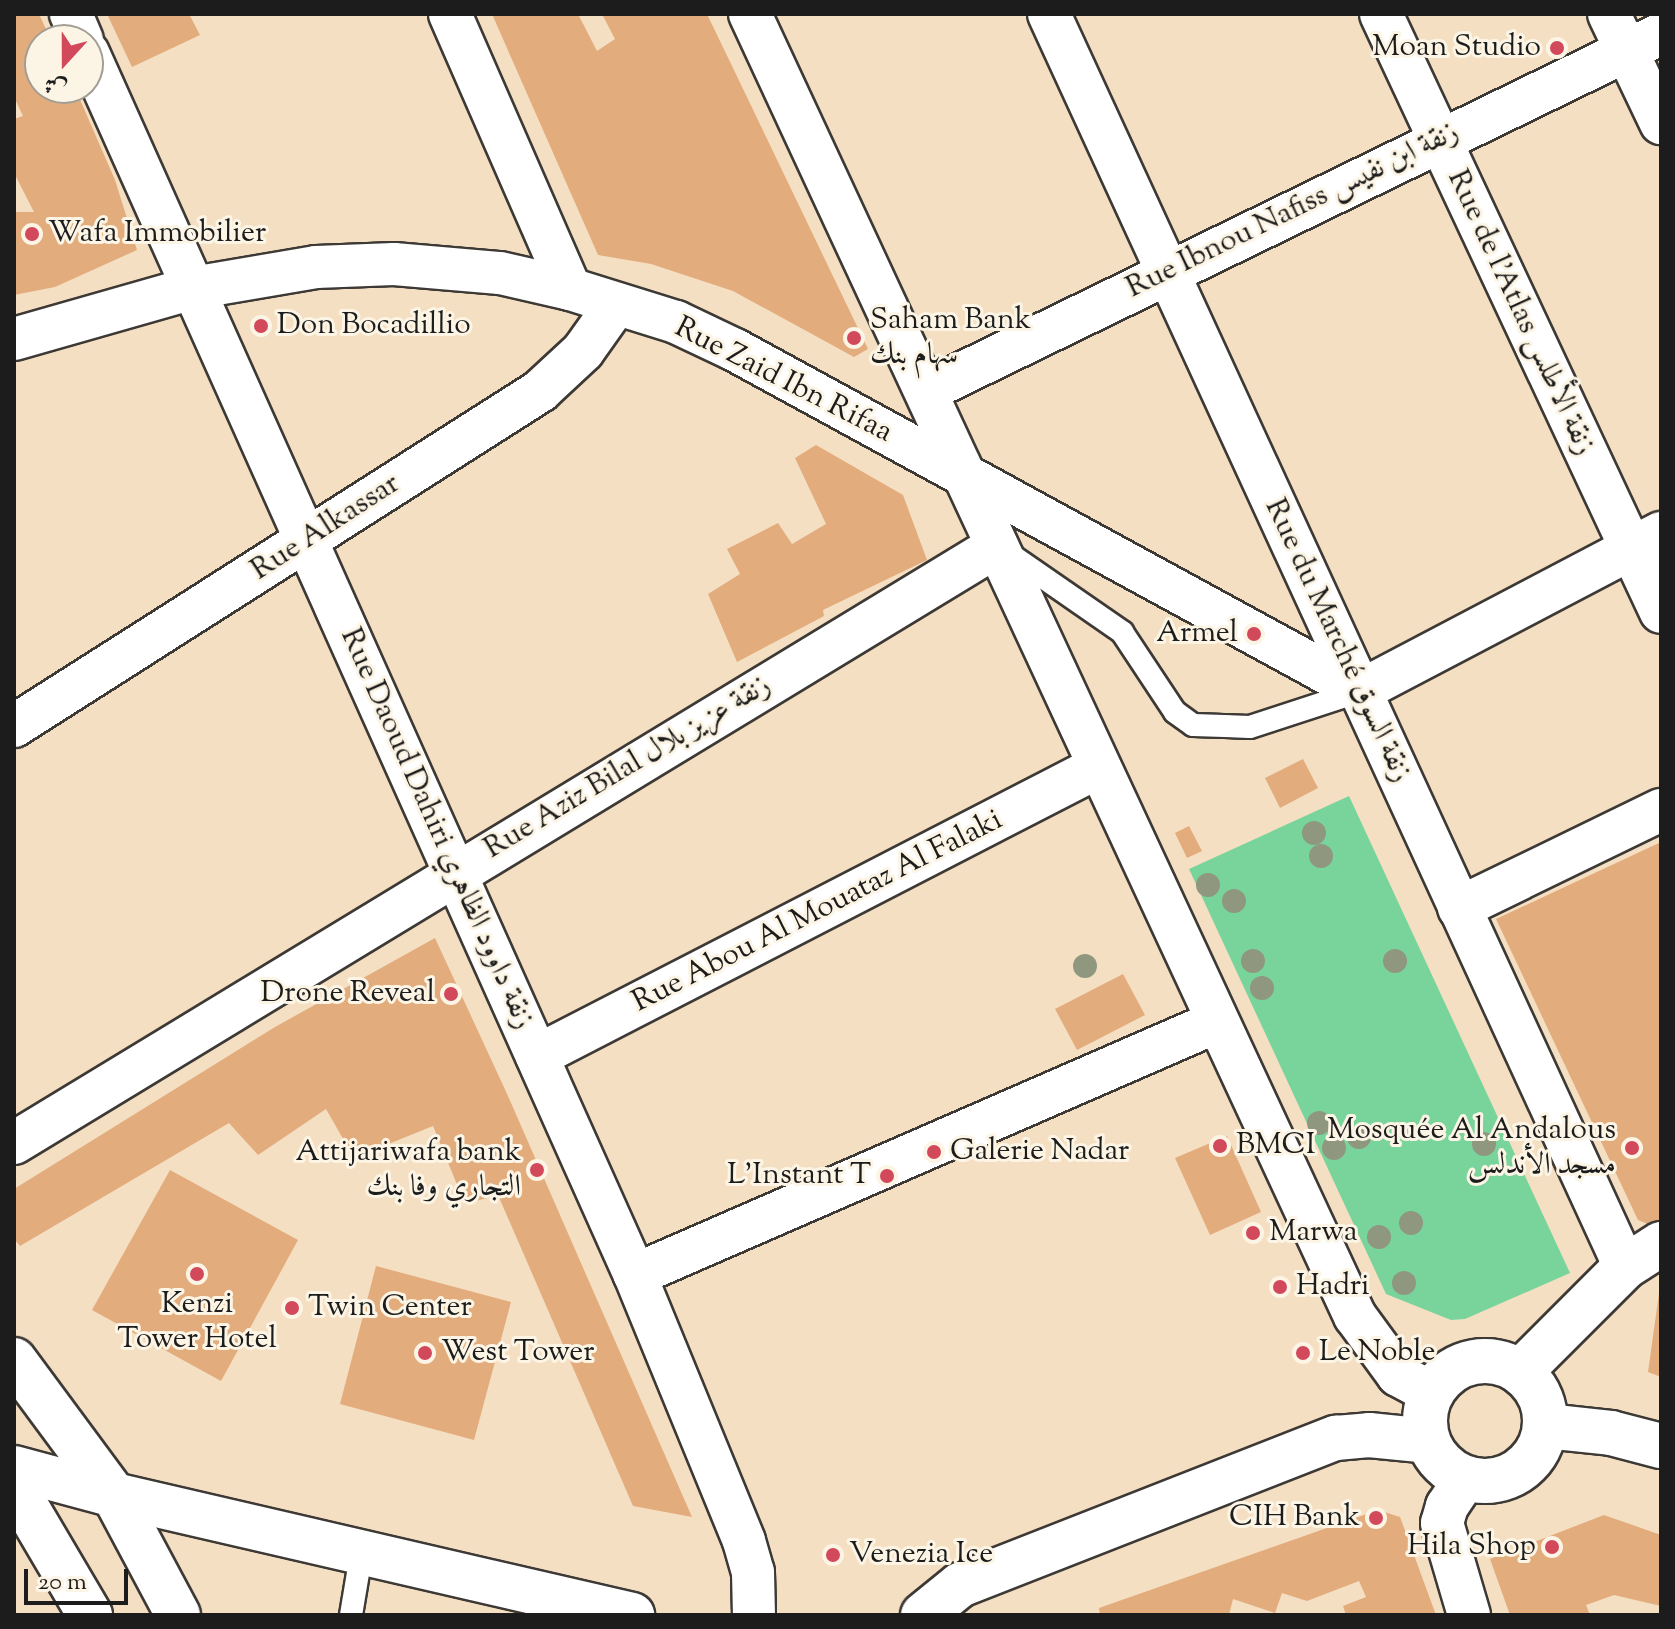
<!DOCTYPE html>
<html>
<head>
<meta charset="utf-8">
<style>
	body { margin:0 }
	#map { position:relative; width:1675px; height:1629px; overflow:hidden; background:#f5dfc3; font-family:"Sorts Mill Goudy",Amiri,serif }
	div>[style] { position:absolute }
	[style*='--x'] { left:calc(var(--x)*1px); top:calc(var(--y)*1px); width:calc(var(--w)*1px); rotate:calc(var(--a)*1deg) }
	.green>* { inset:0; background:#79d49b }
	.building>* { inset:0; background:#e2ac7d }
	.roads { filter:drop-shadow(2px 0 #3d3935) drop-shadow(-2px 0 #3d3935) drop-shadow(0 2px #3d3935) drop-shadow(0 -2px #3d3935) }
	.lane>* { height:22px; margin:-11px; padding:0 11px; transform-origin:11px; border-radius:11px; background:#fff }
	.street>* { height:42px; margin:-21px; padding:0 21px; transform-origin:21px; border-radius:21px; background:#fff }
	.secondary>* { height:44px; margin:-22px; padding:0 22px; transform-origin:22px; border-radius:22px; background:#fff }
	.secondary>.ring { margin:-22px; padding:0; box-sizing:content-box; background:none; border:44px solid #fff; border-radius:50% }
	.primary>* { height:44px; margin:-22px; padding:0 22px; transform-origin:22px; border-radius:22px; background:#fff }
	.trees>* { width:24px; height:24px; margin:-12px; border-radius:50%; background:#90977f }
	.dots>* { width:22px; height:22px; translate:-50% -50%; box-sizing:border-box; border:4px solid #fcf5e5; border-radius:50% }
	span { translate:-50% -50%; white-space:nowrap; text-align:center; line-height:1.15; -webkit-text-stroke:6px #fcf5e5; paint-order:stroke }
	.poi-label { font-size:30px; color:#1c1c1c }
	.right { translate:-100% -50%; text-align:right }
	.left { translate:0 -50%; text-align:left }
	.street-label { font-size:30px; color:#1c1c1c }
	.frame { position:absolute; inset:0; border:16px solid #1c1c1c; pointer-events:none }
	.north { position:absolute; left:24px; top:24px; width:80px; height:80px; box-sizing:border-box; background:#fcf5e5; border:2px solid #a29e95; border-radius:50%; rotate:201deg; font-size:22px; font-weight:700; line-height:32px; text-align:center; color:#1c1c1c }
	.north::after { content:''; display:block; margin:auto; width:28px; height:36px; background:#d1495b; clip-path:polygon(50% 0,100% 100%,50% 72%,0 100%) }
	.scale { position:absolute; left:24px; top:1569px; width:104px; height:36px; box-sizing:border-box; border:4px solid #1c1c1c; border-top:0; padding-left:10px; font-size:24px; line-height:28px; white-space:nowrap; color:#1c1c1c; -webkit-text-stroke:6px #fcf5e5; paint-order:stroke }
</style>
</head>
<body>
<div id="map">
	<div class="green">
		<div style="clip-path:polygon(1349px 796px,1570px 1273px,1465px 1319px,1451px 1320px,1386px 1294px,1189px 869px)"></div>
	</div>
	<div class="building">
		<div style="clip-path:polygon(14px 14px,39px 14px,51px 40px,40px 40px,40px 88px,75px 88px,115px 180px,137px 250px,55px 287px,14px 295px,14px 212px,34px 212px,14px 173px,14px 119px,23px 116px,14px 97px)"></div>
		<div style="clip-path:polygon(107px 14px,189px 14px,200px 35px,132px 67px)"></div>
		<div style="clip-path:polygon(492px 14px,578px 14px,597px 51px,615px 39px,602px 14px,707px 14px,868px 349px,854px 357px,733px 291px,651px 264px,598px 255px)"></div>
		<div style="clip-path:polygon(816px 445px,903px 495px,927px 560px,823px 610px,824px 616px,737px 662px,708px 594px,740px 574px,727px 549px,778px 523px,792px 544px,826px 524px,795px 458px)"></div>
		<div style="clip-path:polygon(1303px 759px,1318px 788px,1280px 808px,1265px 778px)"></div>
		<div style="clip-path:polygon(1189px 826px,1202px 851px,1187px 858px,1175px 833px)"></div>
		<div style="clip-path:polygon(1661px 842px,1661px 1223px,1653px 1226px,1638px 1220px,1496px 919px)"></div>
		<div style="clip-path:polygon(435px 938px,508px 1096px,692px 1517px,633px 1506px,498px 1195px,465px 1204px,433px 1126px,354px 1158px,326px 1109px,258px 1155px,229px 1123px,20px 1246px,14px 1239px,14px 1189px,275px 1027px)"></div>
		<div style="clip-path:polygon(1123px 974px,1145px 1015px,1077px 1050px,1055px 1009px)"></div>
		<div style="clip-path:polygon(1227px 1136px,1261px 1212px,1210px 1235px,1175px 1158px)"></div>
		<div style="clip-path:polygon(170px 1170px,298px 1240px,221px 1381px,92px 1310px)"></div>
		<div style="clip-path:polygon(376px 1266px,511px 1302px,474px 1440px,340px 1404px)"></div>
		<div style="clip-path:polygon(1661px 1279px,1661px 1377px,1648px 1372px)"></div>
		<div style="clip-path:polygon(1378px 1510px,1400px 1517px,1436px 1615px,1346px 1615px,1343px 1606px,1366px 1597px,1359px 1581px,1307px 1601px,1282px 1593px,1275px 1613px,1233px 1599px,1229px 1615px,1100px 1615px,1099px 1608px)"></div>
		<div style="clip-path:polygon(1604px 1515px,1661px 1535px,1661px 1606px,1614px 1595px,1586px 1605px,1590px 1615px,1510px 1615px,1490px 1559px)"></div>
	</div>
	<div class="roads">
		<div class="lane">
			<div style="--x:1008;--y:553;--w:139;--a:34.7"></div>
			<div style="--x:1122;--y:632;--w:96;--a:56.5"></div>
			<div style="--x:1175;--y:712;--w:22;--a:36"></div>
			<div style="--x:1193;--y:725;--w:57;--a:2"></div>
			<div style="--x:1250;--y:727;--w:116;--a:-18.1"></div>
			<div style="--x:351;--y:1615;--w:67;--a:-80.5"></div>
		</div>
		<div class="street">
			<div style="--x:71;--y:14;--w:28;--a:67"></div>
			<div style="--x:450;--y:14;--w:300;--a:66.4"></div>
			<div style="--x:750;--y:14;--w:1436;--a:65.08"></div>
			<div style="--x:1355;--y:1316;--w:73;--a:53.9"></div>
			<div style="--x:1398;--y:1375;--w:38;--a:28"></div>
			<div style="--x:1049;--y:14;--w:1379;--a:65.31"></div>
			<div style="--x:1381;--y:14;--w:660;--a:64.91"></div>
			<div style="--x:1609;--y:14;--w:121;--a:64.5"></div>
			<div style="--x:88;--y:53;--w:1339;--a:65.89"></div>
			<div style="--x:635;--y:1275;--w:287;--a:67.7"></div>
			<div style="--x:744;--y:1541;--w:32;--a:74"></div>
			<div style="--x:753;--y:1572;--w:43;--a:88.7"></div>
			<div style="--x:14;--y:339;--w:186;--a:-15.9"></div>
			<div style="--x:193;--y:288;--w:125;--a:-9.7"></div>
			<div style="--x:316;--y:267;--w:78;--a:-2.2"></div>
			<div style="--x:394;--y:264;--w:106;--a:4.9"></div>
			<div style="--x:500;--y:273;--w:72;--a:12.9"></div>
			<div style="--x:570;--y:289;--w:111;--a:17.3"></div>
			<div style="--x:676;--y:322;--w:65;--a:25.4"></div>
			<div style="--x:735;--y:350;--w:712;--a:28.62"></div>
			<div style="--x:1360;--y:691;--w:340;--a:-27.7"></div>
			<div style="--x:926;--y:391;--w:817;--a:-25.91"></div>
			<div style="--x:14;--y:726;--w:624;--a:-32.49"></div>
			<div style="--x:540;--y:391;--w:59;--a:-42.9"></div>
			<div style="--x:583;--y:351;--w:55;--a:-54.6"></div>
			<div style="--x:1459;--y:908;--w:225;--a:-25.9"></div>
			<div style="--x:537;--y:1056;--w:631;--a:-27.26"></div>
			<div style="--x:14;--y:1143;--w:1150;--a:-31.27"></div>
			<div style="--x:635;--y:1275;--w:634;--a:-23.53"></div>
			<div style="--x:1466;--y:1478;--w:34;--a:124"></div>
			<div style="--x:1447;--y:1506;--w:18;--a:106"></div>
			<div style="--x:1442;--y:1523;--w:96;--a:73.6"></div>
		</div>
		<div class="secondary">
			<div class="ring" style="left:1425px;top:1361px;width:76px;height:76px"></div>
			<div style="--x:1520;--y:1372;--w:148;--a:-45"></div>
			<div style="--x:1625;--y:1267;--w:43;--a:-32.6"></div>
			<div style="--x:1546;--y:1426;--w:65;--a:6.1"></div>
			<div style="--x:1611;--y:1433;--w:52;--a:14.6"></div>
			<div style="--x:923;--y:1615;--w:48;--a:-39"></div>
			<div style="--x:960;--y:1585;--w:404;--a:-21.4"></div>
			<div style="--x:1336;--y:1438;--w:33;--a:-5"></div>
			<div style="--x:1369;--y:1435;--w:59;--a:5.8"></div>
		</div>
		<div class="primary">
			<div style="--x:14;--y:1360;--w:168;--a:53.5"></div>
			<div style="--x:114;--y:1495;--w:136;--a:61.9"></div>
			<div style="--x:14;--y:1468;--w:104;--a:15.1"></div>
			<div style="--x:114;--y:1495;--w:532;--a:13.04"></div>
			<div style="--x:14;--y:1486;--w:150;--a:59.5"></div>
		</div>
	</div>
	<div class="trees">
		<div style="left:1314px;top:833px"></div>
		<div style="left:1321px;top:856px"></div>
		<div style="left:1208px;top:885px"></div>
		<div style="left:1234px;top:901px"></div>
		<div style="left:1253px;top:961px"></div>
		<div style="left:1395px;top:961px"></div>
		<div style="left:1085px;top:966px"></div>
		<div style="left:1262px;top:988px"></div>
		<div style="left:1319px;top:1123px"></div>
		<div style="left:1359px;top:1137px"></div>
		<div style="left:1484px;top:1144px"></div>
		<div style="left:1334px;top:1148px"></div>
		<div style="left:1411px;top:1223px"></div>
		<div style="left:1379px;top:1237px"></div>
		<div style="left:1404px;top:1283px"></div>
	</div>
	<div class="dots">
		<div style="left:1557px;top:48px;background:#d1495b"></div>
		<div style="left:32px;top:234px;background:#d1495b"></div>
		<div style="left:261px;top:326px;background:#d1495b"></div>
		<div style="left:854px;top:338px;background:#d1495b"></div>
		<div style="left:1254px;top:634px;background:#d1495b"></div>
		<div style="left:451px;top:994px;background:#d1495b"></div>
		<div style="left:1220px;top:1146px;background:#d1495b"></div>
		<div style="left:1632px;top:1148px;background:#d1495b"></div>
		<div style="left:934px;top:1152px;background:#d1495b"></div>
		<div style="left:537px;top:1170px;background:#d1495b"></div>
		<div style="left:887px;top:1176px;background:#d1495b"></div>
		<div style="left:1253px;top:1233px;background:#d1495b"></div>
		<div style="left:197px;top:1274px;background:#d1495b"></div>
		<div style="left:1280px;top:1287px;background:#d1495b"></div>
		<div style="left:292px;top:1308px;background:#d1495b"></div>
		<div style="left:425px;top:1353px;background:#d1495b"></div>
		<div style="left:1303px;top:1353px;background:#d1495b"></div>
		<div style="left:1376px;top:1518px;background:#d1495b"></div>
		<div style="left:1552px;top:1547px;background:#d1495b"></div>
		<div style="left:833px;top:1555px;background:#d1495b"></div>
	</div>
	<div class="poi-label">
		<span class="right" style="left:1541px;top:48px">Moan Studio</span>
		<span class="left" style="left:48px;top:234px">Wafa Immobilier</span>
		<span class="left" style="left:870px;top:338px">Saham Bank<br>سهام بنك</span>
		<span class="left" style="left:277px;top:326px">Don Bocadillio</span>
		<span class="right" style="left:1238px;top:634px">Armel</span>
		<span class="right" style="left:435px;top:994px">Drone Reveal</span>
		<span class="right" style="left:1616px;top:1148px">Mosquée Al Andalous<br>مسجد الأندلس</span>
		<span class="left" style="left:1236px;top:1146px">BMCI</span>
		<span class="left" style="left:950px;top:1152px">Galerie Nadar</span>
		<span class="right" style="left:521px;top:1170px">Attijariwafa bank<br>التجاري وفا بنك</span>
		<span class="right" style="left:871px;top:1176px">L'Instant T</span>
		<span class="left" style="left:1269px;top:1233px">Marwa</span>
		<span class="left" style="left:1296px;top:1287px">Hadri</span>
		<span style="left:197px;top:1322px">Kenzi<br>Tower Hotel</span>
		<span class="left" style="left:308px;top:1308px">Twin Center</span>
		<span class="left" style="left:441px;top:1353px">West Tower</span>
		<span class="left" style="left:1319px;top:1353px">Le Noble</span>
		<span class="right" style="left:1360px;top:1518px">CIH Bank</span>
		<span class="right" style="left:1536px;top:1547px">Hila Shop</span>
		<span class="left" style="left:849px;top:1555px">Venezia Ice</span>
	</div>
	<div class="street-label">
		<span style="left:1293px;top:211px;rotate:-26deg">Rue Ibnou Nafiss زنقة ابن نفيس</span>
		<span style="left:1520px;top:313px;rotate:65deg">Rue de l'Atlas زنقة الأطلس</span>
		<span style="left:783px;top:381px;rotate:27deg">Rue Zaid Ibn Rifaa</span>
		<span style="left:326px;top:528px;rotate:-33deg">Rue Alkassar</span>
		<span style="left:1337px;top:641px;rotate:65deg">Rue du Marché زنقة السوق</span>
		<span style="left:628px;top:768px;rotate:-31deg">Rue Aziz Bilal زنقة عزيز بلال</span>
		<span style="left:436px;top:829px;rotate:66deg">Rue Daoud Dahiri زنقة داوود الظاهري</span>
		<span style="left:818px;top:912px;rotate:-27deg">Rue Abou Al Mouataz Al Falaki</span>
	</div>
	<div class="frame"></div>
	<div class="north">ش</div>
	<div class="scale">20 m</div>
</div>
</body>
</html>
